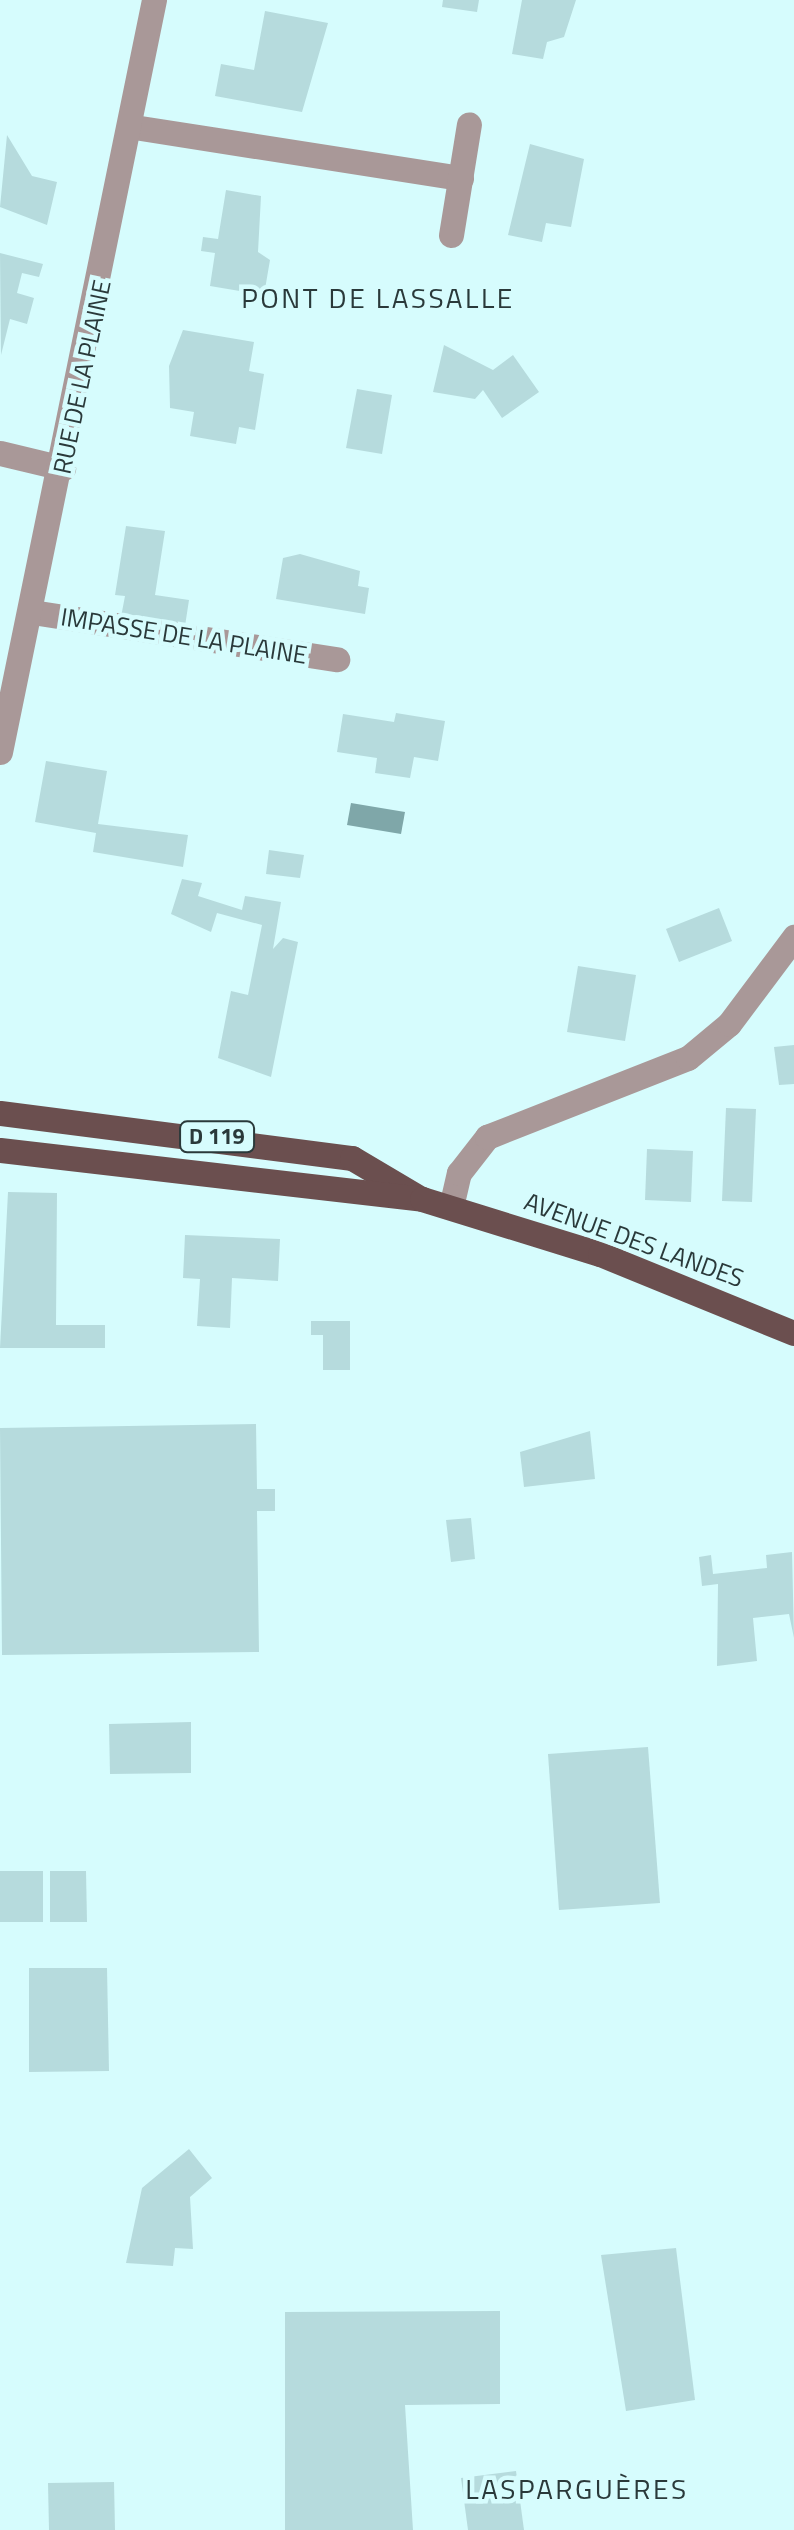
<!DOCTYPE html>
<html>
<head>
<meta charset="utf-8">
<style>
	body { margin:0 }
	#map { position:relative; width:794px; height:2530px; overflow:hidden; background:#d6fcfd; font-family:"Titillium Web",sans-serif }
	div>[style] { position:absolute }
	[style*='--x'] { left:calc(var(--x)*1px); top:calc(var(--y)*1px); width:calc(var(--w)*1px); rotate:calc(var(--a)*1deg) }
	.water>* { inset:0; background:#7fa7a9 }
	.building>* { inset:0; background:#b6dbdd }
	.minor>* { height:25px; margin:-12.5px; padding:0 12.5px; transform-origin:12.5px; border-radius:12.5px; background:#a99898 }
	.major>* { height:25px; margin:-12.5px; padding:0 12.5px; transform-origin:12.5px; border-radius:12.5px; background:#6b4f4f }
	span { translate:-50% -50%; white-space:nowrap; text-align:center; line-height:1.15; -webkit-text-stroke:9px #d6fcfd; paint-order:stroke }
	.shield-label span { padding:2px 8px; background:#d6fcfd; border:2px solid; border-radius:8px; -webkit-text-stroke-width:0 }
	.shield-label { font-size:22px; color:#2a393a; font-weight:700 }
	.street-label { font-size:25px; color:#2a393a }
	.neighbourhood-label { font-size:28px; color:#2a393a; letter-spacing:2.5px }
</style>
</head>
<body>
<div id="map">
	<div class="water">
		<div style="clip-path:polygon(351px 803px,405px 812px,401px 834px,347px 825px)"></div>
	</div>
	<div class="building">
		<div style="clip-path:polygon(443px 0,479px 0,477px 12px,442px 7px)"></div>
		<div style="clip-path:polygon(522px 0,576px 0,564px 37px,547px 42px,543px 59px,512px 54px)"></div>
		<div style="clip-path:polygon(265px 11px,328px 23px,302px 112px,215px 96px,221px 64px,254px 70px)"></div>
		<div style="clip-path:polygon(7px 135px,32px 176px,57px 182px,47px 225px,0 207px)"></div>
		<div style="clip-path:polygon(530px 144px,584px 159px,571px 227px,546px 223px,542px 242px,508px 235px)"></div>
		<div style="clip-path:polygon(226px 190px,261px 196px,258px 252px,270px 260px,264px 295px,210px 286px,215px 253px,201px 251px,203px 237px,218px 239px)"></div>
		<div style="clip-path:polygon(0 253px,43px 264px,39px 277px,22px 273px,17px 293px,34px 298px,27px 324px,10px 319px,1px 355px)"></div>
		<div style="clip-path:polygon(183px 330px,254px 342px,249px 371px,264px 374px,255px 430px,239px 427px,236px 444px,190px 436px,194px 412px,170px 408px,169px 366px)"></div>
		<div style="clip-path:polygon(444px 345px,493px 370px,513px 355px,539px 392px,502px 418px,483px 390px,475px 399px,433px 392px)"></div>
		<div style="clip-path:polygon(357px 389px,392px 395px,382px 454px,346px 448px)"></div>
		<div style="clip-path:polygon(126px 526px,165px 531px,155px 595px,189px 600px,185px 626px,121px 617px,125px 596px,115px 595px)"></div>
		<div style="clip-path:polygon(300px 554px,360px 571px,358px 586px,369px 588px,365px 614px,276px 599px,283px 558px)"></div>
		<div style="clip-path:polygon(396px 713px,445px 721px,438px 761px,414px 757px,410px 778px,375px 773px,377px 758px,337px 752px,343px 714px,394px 722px)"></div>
		<div style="clip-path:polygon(46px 761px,107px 771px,98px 824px,188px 835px,183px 867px,93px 852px,96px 833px,35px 822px)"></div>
		<div style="clip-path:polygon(269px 850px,304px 855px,300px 878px,266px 874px)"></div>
		<div style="clip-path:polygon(182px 879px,202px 883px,198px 896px,242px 910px,245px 896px,281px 902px,273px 949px,283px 938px,298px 942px,271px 1077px,218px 1058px,231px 991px,248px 995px,262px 925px,217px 913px,211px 932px,171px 914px)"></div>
		<div style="clip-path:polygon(719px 908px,732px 941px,679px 962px,666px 929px)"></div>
		<div style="clip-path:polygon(578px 966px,636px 975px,625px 1041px,567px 1032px)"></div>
		<div style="clip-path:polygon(794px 1045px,794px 1084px,779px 1085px,774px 1047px)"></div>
		<div style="clip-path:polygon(726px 1108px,756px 1109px,752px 1202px,722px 1201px)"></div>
		<div style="clip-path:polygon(647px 1149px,693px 1151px,691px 1202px,645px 1200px)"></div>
		<div style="clip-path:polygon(8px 1192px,57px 1193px,56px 1325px,105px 1325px,105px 1348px,0 1348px)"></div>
		<div style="clip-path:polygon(185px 1235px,280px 1239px,278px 1281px,232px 1278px,230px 1328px,197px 1326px,200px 1279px,183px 1278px)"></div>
		<div style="clip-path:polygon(311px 1321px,350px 1321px,350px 1370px,323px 1370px,323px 1335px,311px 1335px)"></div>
		<div style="clip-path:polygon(256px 1424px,257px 1489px,275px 1489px,275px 1511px,257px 1511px,259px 1652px,2px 1655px,0 1428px)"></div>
		<div style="clip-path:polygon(590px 1431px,595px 1479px,524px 1487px,520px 1452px)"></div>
		<div style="clip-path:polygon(471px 1518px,475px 1559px,451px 1562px,446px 1520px)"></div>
		<div style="clip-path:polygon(792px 1552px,794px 1638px,789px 1614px,753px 1618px,757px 1661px,717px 1666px,718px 1584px,702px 1586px,699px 1557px,711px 1555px,713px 1574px,767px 1568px,766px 1555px)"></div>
		<div style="clip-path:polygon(191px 1722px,191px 1773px,110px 1774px,109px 1724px)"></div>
		<div style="clip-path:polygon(648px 1747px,660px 1903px,559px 1910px,548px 1754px)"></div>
		<div style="clip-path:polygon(0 1871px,43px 1871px,43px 1922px,0 1922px)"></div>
		<div style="clip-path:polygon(50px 1871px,86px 1871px,87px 1922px,50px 1922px)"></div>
		<div style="clip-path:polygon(29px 1968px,107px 1968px,109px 2071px,29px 2072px)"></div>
		<div style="clip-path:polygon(189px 2149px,212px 2178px,190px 2197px,193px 2249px,175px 2248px,173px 2266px,126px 2263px,142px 2188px)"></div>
		<div style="clip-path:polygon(676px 2248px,695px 2400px,626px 2411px,601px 2255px)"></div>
		<div style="clip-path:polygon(500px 2311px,500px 2404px,405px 2405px,413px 2530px,285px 2530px,285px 2312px)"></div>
		<div style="clip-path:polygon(516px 2471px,524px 2530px,468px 2530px,461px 2478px)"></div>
		<div style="clip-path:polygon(114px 2482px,115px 2530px,49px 2530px,48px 2483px)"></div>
	</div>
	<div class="minor">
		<div style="--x:134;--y:127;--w:331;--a:8.9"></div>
		<div style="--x:451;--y:235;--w:112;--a:-80.8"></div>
		<div style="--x:0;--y:453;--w:65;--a:13.4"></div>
		<div style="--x:32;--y:612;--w:309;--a:8.8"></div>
		<div style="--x:0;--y:752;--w:768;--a:-78.43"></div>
		<div style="--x:451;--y:1207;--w:35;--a:-77"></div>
		<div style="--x:459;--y:1173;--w:46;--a:-52.1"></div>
		<div style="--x:487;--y:1137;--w:216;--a:-21.5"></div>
		<div style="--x:688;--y:1058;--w:53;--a:-39.7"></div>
		<div style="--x:729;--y:1024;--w:109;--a:-53.2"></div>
	</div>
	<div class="major">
		<div style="--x:0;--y:1113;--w:355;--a:7.3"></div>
		<div style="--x:352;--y:1158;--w:77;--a:30.6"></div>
		<div style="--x:0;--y:1150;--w:425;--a:6.6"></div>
		<div style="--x:422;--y:1199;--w:186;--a:17.2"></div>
		<div style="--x:600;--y:1254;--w:209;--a:22.2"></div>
	</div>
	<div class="shield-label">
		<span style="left:217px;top:1137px">D 119</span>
	</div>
	<div class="street-label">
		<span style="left:82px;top:377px;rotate:-78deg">RUE DE LA PLAINE</span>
		<span style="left:184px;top:636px;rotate:9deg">IMPASSE DE LA PLAINE</span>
		<span style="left:634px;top:1240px;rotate:20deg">AVENUE DES LANDES</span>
	</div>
	<div class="neighbourhood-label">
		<span style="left:378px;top:298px">PONT DE LASSALLE</span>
		<span style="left:577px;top:2489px">LASPARGUÈRES</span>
	</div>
</div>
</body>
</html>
